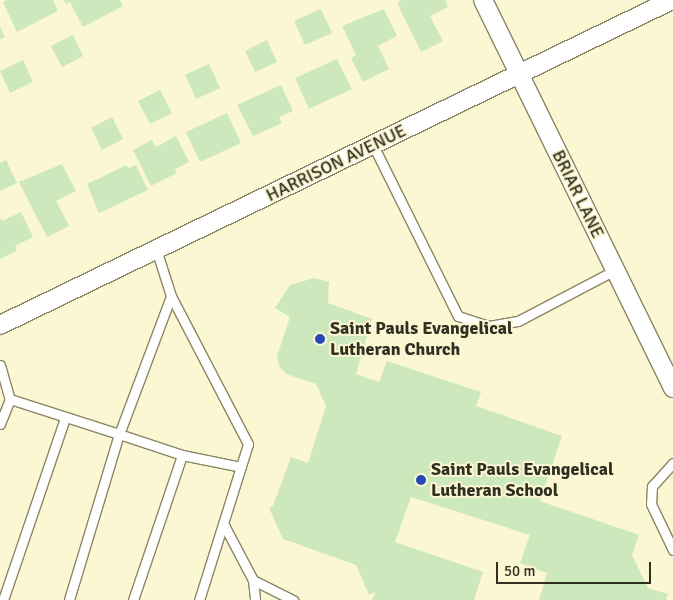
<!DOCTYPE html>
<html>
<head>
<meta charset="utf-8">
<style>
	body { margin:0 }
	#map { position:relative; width:673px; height:600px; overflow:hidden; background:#fcf7d3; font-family:Signika,sans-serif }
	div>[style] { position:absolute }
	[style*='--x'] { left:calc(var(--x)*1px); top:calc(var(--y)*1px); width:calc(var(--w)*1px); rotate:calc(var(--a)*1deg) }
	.building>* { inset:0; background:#cde8bd }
	.roads { filter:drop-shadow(1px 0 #8a8665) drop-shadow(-1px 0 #8a8665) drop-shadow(0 1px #8a8665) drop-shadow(0 -1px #8a8665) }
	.lane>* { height:9px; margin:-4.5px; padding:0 4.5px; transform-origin:4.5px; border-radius:4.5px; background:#fff }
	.street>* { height:18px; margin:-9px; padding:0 9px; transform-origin:9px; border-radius:9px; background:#fff }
	.dots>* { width:14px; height:14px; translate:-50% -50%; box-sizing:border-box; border:2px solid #fcf7d3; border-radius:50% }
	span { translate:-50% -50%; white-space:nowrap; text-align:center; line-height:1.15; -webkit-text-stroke:4px #fcf7d3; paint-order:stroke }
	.street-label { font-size:18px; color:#312f21 }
	.poi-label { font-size:18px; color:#312f21; font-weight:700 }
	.left { translate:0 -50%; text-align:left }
	.scale { position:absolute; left:496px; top:562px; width:155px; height:22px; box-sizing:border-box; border:2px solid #312f21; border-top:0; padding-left:6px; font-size:15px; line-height:18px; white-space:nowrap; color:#312f21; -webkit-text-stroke:4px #fcf7d3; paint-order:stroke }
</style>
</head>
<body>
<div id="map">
	<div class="building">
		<div style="clip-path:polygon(7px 0,53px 0,58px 11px,17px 32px,3px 2px)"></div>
		<div style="clip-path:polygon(64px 0,120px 0,123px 6px,83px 27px,70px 2px,66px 4px)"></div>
		<div style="clip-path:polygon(402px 0,445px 0,448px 7px,430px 16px,443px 41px,421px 52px,397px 3px)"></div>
		<div style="clip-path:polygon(321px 9px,332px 33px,305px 45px,294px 21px)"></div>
		<div style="clip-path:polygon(384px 9px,397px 36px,378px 46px,389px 69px,363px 82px,351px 58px,356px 55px,342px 26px)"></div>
		<div style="clip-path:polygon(0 27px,5px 37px,0 39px)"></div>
		<div style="clip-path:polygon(73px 35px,83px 56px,62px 67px,51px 46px)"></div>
		<div style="clip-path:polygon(267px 40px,277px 62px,255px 72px,245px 51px)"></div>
		<div style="clip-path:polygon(337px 59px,352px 89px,309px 109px,295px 78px)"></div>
		<div style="clip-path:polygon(23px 60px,33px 82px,10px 93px,0 71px)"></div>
		<div style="clip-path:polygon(209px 64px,220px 88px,196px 99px,185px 75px)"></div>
		<div style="clip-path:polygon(281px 85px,293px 111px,279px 117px,282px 123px,253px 136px,237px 105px)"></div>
		<div style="clip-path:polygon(160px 90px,172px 113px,150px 124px,138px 101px)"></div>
		<div style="clip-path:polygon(227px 113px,241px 143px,200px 162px,186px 132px)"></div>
		<div style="clip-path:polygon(112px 117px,123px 139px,102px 150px,91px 128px)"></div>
		<div style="clip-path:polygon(176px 136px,189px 162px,175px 169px,177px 173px,151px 186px,133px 150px,152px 140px,156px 147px)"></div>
		<div style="clip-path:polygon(6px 160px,17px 183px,0 191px,0 163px)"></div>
		<div style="clip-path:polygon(62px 164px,76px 191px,56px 201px,69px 226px,47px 237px,19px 182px)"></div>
		<div style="clip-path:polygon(127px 165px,128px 168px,136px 165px,148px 190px,99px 213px,87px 184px)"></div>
		<div style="clip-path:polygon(21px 212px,33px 237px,15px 246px,17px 251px,0 259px,0 217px,2px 221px)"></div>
		<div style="clip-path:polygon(314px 278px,329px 282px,328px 303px,372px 319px,356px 374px,379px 382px,387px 361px,481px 392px,476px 406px,562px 436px,540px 501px,639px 535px,632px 555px,648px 588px,668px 594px,666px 600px,539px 600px,547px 573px,520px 563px,530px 535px,411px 497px,395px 542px,483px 572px,474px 600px,372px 600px,375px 592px,369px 595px,356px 565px,283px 539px,269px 508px,273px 506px,291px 457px,308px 463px,326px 406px,316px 384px,286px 374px,279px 366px,277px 356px,290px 317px,275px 308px,290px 285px)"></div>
	</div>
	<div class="roads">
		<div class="lane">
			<div style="--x:373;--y:145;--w:191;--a:63.6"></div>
			<div style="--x:458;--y:316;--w:33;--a:18"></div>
			<div style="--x:489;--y:326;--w:29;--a:-10"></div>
			<div style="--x:518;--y:321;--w:110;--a:-27.7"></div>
			<div style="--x:156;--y:249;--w:49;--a:72.3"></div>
			<div style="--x:171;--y:296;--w:167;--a:62.5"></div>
			<div style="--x:248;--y:444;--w:164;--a:107.4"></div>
			<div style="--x:171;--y:296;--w:147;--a:110.6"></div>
			<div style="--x:119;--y:434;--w:66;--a:18.4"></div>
			<div style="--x:182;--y:455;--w:60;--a:11.5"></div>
			<div style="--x:0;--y:365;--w:35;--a:74"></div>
			<div style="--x:10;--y:399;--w:27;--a:112"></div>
			<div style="--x:10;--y:399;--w:114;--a:17.8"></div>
			<div style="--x:119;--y:434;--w:173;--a:106.8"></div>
			<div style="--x:673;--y:463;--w:31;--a:132"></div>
			<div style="--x:652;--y:486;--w:18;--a:93"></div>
			<div style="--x:651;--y:504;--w:51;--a:64.4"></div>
			<div style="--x:224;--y:525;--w:62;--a:62.2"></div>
			<div style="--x:253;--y:580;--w:20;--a:84"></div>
			<div style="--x:253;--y:580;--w:45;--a:26.6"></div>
			<div style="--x:3;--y:600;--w:192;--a:-71.2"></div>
			<div style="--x:133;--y:600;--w:153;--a:-71.3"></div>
		</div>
		<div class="street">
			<div style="--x:483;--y:0;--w:432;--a:63.9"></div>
			<div style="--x:0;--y:325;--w:746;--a:-25.81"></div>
		</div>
	</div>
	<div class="dots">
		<div style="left:320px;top:339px;background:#2449b8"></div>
		<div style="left:421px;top:480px;background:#2449b8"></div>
	</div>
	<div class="street-label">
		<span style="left:336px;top:163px;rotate:-26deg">HARRISON AVENUE</span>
		<span style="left:578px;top:194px;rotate:64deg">BRIAR LANE</span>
	</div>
	<div class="poi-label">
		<span class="left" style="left:330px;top:339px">Saint Pauls Evangelical<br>Lutheran Church</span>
		<span class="left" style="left:431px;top:480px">Saint Pauls Evangelical<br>Lutheran School</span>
	</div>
	<div class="scale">50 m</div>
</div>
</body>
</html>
